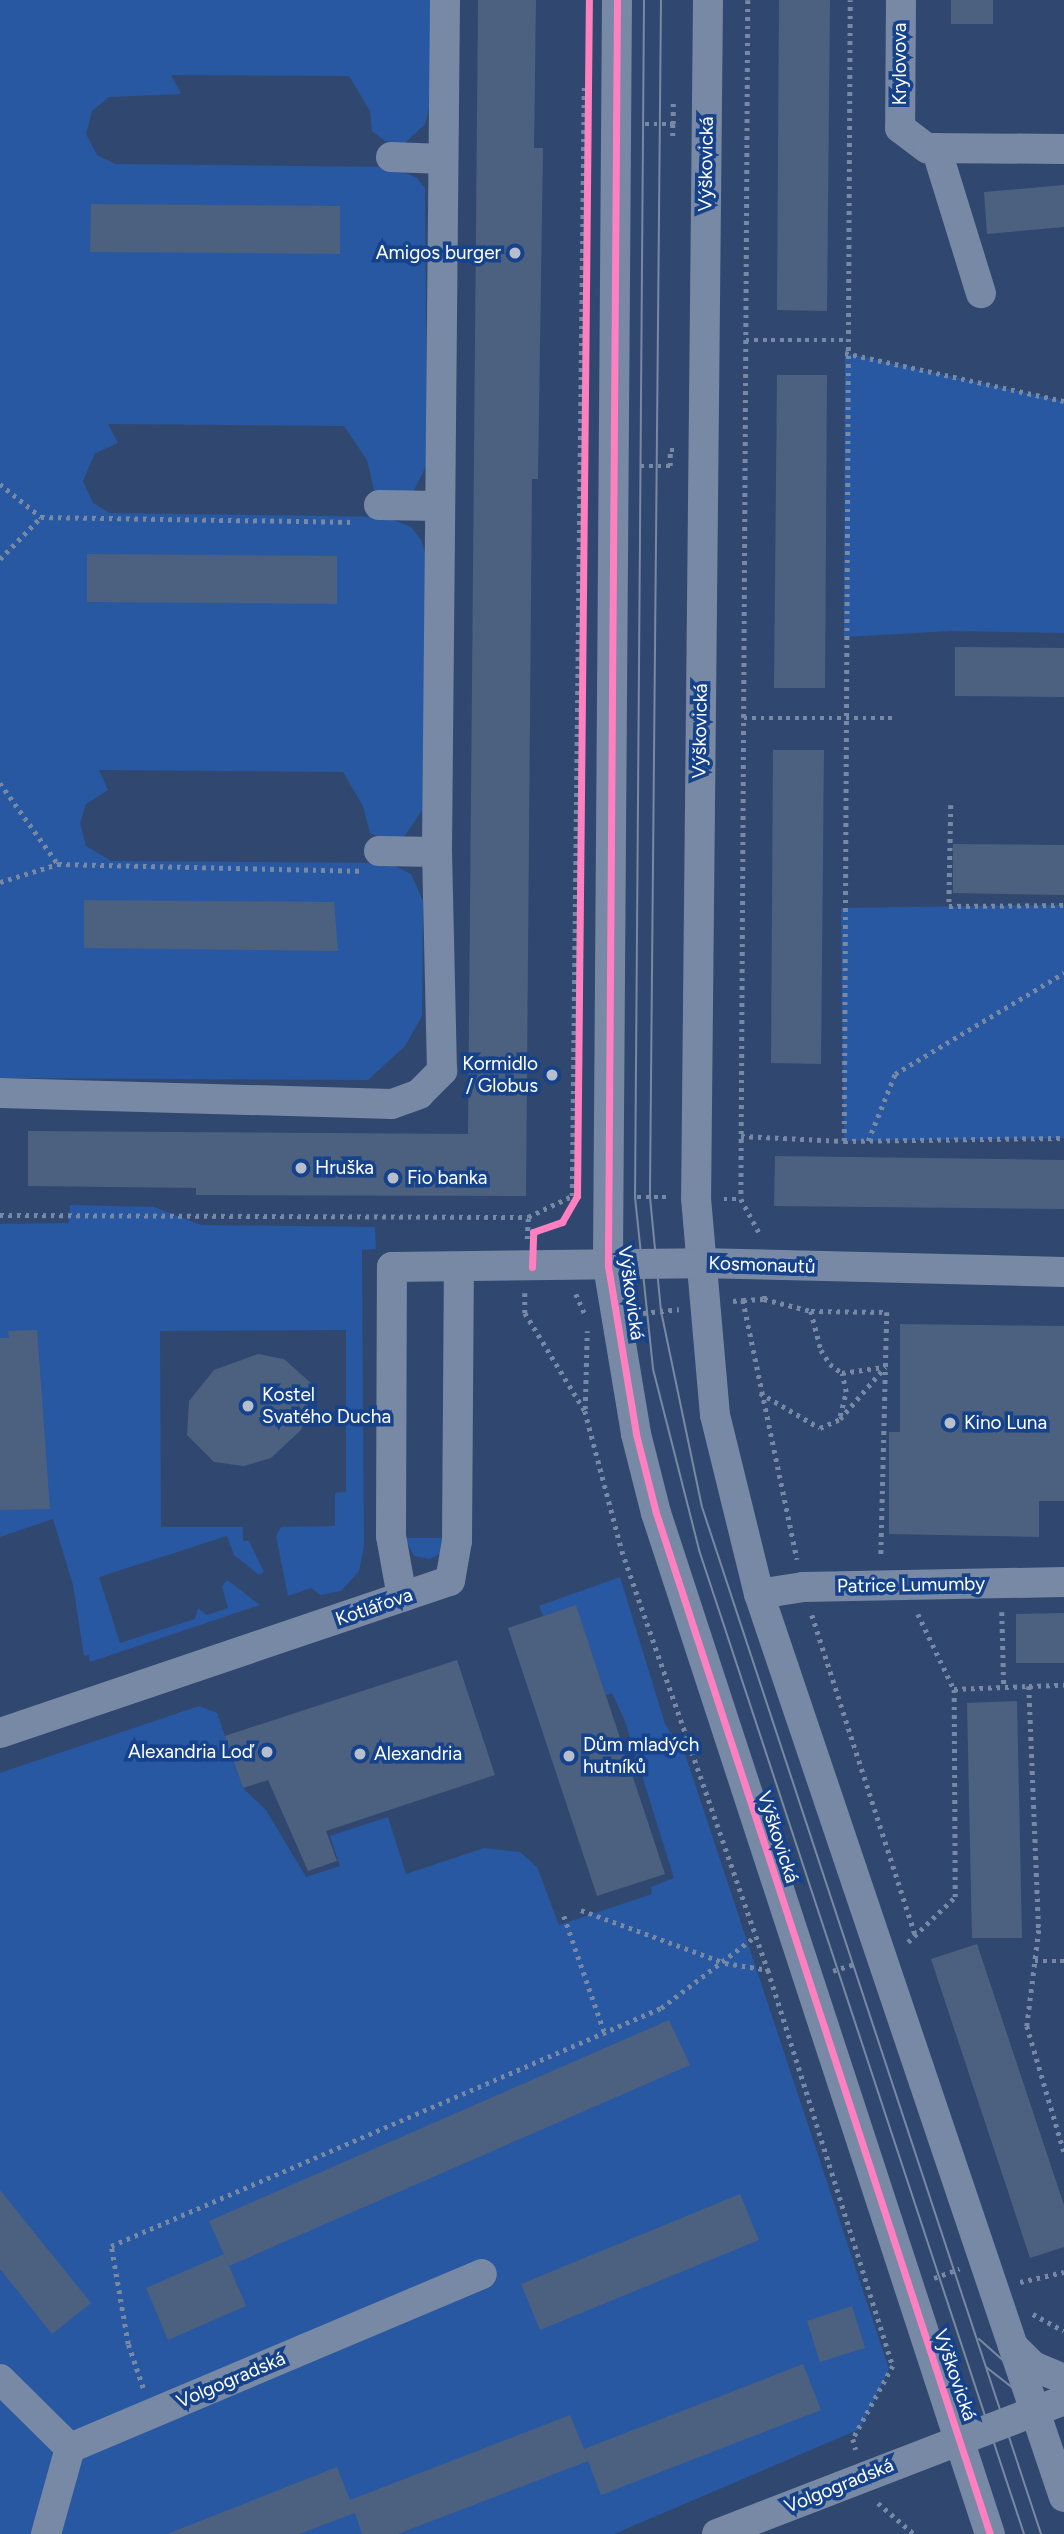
<!DOCTYPE html>
<html>
<head>
<meta charset="utf-8">
<style>
	body { margin:0 }
	#map { position:relative; width:1064px; height:2534px; overflow:hidden; background:#30486f; font-family:Figtree,sans-serif }
	div>[style] { position:absolute }
	[style*='--x'] { left:calc(var(--x)*1px); top:calc(var(--y)*1px); width:calc(var(--w)*1px); rotate:calc(var(--a)*1deg) }
	.green>* { inset:0; background:#2858a1 }
	.building>* { inset:0; background:#4c6080 }
	.path>* { height:4.5px; margin-top:-2.25px; transform-origin:0; background:repeating-linear-gradient(90deg,#7789a4 0 3.5px,transparent 0 8.5px) }
	.minor>* { height:30px; margin:-15px; padding:0 15px; transform-origin:15px; border-radius:15px; background:#7789a4 }
	.tram>* { height:2px; margin:-1px; padding:0 1px; transform-origin:1px; border-radius:1px; background:#7889a3 }
	.cycleway>* { height:7px; margin:-3.5px; padding:0 3.5px; transform-origin:3.5px; border-radius:3.5px; background:#ff80c0 }
	.dots>* { width:19px; height:19px; translate:-50% -50%; box-sizing:border-box; border:4px solid #15428a; border-radius:50% }
	span { translate:-50% -50%; white-space:nowrap; text-align:center; line-height:1.15; -webkit-text-stroke:7px #15428a; paint-order:stroke }
	.street-label { font-size:19px; color:#fff }
	.poi-label { font-size:19px; color:#fff }
	.right { translate:-100% -50%; text-align:right }
	.left { translate:0 -50%; text-align:left }
</style>
</head>
<body>
<div id="map">
	<div class="green">
		<div style="clip-path:polygon(0 0,431px 0,430px 104px,425px 124px,404px 144px,385px 141px,372px 131px,370px 111px,349px 76px,171px 75px,181px 94px,109px 97px,92px 111px,86px 134px,97px 155px,115px 164px,392px 167px,417px 178px,425px 188px,427px 464px,414px 490px,404px 497px,374px 490px,367px 460px,344px 426px,108px 424px,118px 443px,95px 453px,83px 481px,93px 503px,110px 513px,386px 517px,411px 527px,421px 540px,426px 556px,423px 809px,404px 837px,385px 840px,370px 833px,363px 806px,343px 772px,99px 770px,108px 790px,86px 804px,80px 823px,86px 846px,111px 861px,389px 863px,411px 874px,423px 901px,422px 1016px,405px 1046px,368px 1080px,0 1078px)"></div>
		<div style="clip-path:polygon(845px 353px,1064px 401px,1064px 633px,952px 631px,844px 637px)"></div>
		<div style="clip-path:polygon(1064px 905px,1064px 1138px,844px 1141px,841px 908px)"></div>
		<div style="clip-path:polygon(70px 1205px,154px 1207px,201px 1225px,375px 1227px,376px 1249px,362px 1250px,364px 1547px,359px 1571px,341px 1591px,321px 1595px,311px 1588px,288px 1596px,276px 1536px,281px 1527px,335px 1526px,335px 1493px,346px 1492px,346px 1330px,160px 1331px,161px 1527px,243px 1527px,243px 1541px,249px 1541px,264px 1572px,259px 1575px,234px 1555px,227px 1536px,99px 1577px,120px 1643px,195px 1619px,198px 1608px,207px 1615px,228px 1608px,222px 1587px,227px 1580px,260px 1605px,90px 1662px,89px 1655px,84px 1656px,73px 1585px,53px 1519px,0 1537px,0 1224px,69px 1223px)"></div>
		<div style="clip-path:polygon(405px 1538px,447px 1538px,441px 1553px,430px 1559px,414px 1556px)"></div>
		<div style="clip-path:polygon(620px 1577px,665px 1724px,685px 1754px,889px 2369px,860px 2429px,614px 2534px,0 2534px,0 1773px,199px 1706px,217px 1713px,243px 1788px,266px 1810px,306px 1877px,340px 1866px,330px 1836px,388px 1817px,406px 1874px,484px 1848px,520px 1852px,537px 1867px,559px 1925px,652px 1894px,651px 1887px,674px 1878px,625px 1721px,612px 1693px,606px 1695px,576px 1606px,543px 1616px,539px 1606px)"></div>
	</div>
	<div class="building">
		<div style="clip-path:polygon(478px 0,536px 0,534px 148px,543px 148px,538px 479px,532px 479px,526px 1196px,196px 1195px,196px 1188px,28px 1186px,28px 1131px,468px 1134px)"></div>
		<div style="clip-path:polygon(779px 0,830px 0,827px 311px,777px 310px)"></div>
		<div style="clip-path:polygon(951px 0,993px 0,993px 24px,951px 24px)"></div>
		<div style="clip-path:polygon(1064px 185px,1064px 227px,987px 234px,984px 192px)"></div>
		<div style="clip-path:polygon(91px 204px,340px 206px,340px 254px,90px 252px)"></div>
		<div style="clip-path:polygon(777px 375px,827px 375px,825px 688px,774px 688px)"></div>
		<div style="clip-path:polygon(87px 554px,337px 556px,337px 604px,87px 602px)"></div>
		<div style="clip-path:polygon(955px 647px,1064px 648px,1064px 697px,955px 696px)"></div>
		<div style="clip-path:polygon(773px 750px,824px 750px,821px 1064px,771px 1063px)"></div>
		<div style="clip-path:polygon(953px 844px,1064px 845px,1064px 895px,953px 893px)"></div>
		<div style="clip-path:polygon(84px 900px,334px 902px,338px 951px,84px 948px)"></div>
		<div style="clip-path:polygon(775px 1156px,1064px 1160px,1064px 1209px,774px 1206px)"></div>
		<div style="clip-path:polygon(900px 1324px,1064px 1326px,1064px 1501px,1039px 1501px,1039px 1537px,889px 1534px,889px 1432px,900px 1432px)"></div>
		<div style="clip-path:polygon(37px 1330px,50px 1509px,0 1510px,0 1338px,9px 1338px,8px 1331px)"></div>
		<div style="clip-path:polygon(258px 1354px,284px 1359px,312px 1384px,301px 1430px,271px 1458px,244px 1466px,214px 1462px,187px 1435px,189px 1401px,214px 1370px)"></div>
		<div style="clip-path:polygon(576px 1605px,665px 1874px,597px 1896px,508px 1628px)"></div>
		<div style="clip-path:polygon(1064px 1613px,1064px 1663px,1016px 1663px,1016px 1614px)"></div>
		<div style="clip-path:polygon(457px 1660px,495px 1775px,326px 1831px,337px 1861px,308px 1871px,268px 1780px,243px 1788px,225px 1736px)"></div>
		<div style="clip-path:polygon(1017px 1701px,1022px 1938px,972px 1938px,967px 1703px)"></div>
		<div style="clip-path:polygon(977px 1944px,1064px 2205px,1064px 2247px,1030px 2258px,931px 1959px)"></div>
		<div style="clip-path:polygon(669px 2020px,690px 2065px,229px 2266px,209px 2221px)"></div>
		<div style="clip-path:polygon(0 2190px,91px 2303px,52px 2334px,0 2269px)"></div>
		<div style="clip-path:polygon(740px 2194px,759px 2240px,540px 2330px,521px 2284px)"></div>
		<div style="clip-path:polygon(224px 2254px,246px 2306px,168px 2340px,146px 2288px)"></div>
		<div style="clip-path:polygon(852px 2306px,865px 2348px,820px 2362px,807px 2321px)"></div>
		<div style="clip-path:polygon(803px 2364px,821px 2410px,601px 2495px,588px 2461px,398px 2534px,362px 2534px,355px 2513px,299px 2534px,167px 2534px,337px 2467px,350px 2500px,570px 2415px,584px 2449px)"></div>
	</div>
	<div class="path">
		<div style="--x:748;--y:0;--w:1199;--a:90.33"></div>
		<div style="--x:741;--y:1199;--w:42;--a:61.6"></div>
		<div style="--x:645;--y:124;--w:28;--a:0"></div>
		<div style="--x:673;--y:124;--w:12;--a:90"></div>
		<div style="--x:673;--y:124;--w:23;--a:-90"></div>
		<div style="--x:746;--y:340;--w:99;--a:0"></div>
		<div style="--x:845;--y:353;--w:224;--a:12.4"></div>
		<div style="--x:641;--y:466;--w:29;--a:0"></div>
		<div style="--x:670;--y:466;--w:16;--a:-90"></div>
		<div style="--x:670;--y:450;--w:5;--a:0"></div>
		<div style="--x:0;--y:484;--w:53;--a:38.8"></div>
		<div style="--x:41;--y:517;--w:314;--a:0.9"></div>
		<div style="--x:0;--y:559;--w:59;--a:-45.7"></div>
		<div style="--x:744;--y:718;--w:149;--a:0"></div>
		<div style="--x:0;--y:783;--w:100;--a:54.4"></div>
		<div style="--x:951;--y:805;--w:101;--a:91.1"></div>
		<div style="--x:949;--y:906;--w:115;--a:-0.5"></div>
		<div style="--x:0;--y:882;--w:61;--a:-17.2"></div>
		<div style="--x:58;--y:864;--w:302;--a:1.3"></div>
		<div style="--x:741;--y:1136;--w:103;--a:2.8"></div>
		<div style="--x:844;--y:1141;--w:220;--a:-0.8"></div>
		<div style="--x:844;--y:1141;--w:1141;--a:-89.7"></div>
		<div style="--x:868;--y:1141;--w:72;--a:-68.1"></div>
		<div style="--x:895;--y:1074;--w:197;--a:-30.9"></div>
		<div style="--x:637;--y:1197;--w:33;--a:0"></div>
		<div style="--x:724;--y:1199;--w:17;--a:0"></div>
		<div style="--x:0;--y:1215;--w:528;--a:0.22"></div>
		<div style="--x:527;--y:1239;--w:22;--a:-87"></div>
		<div style="--x:528;--y:1217;--w:49;--a:-25.5"></div>
		<div style="--x:572;--y:1196;--w:1112;--a:-89.38"></div>
		<div style="--x:525;--y:1293;--w:20;--a:90"></div>
		<div style="--x:525;--y:1313;--w:115;--a:58.5"></div>
		<div style="--x:585;--y:1411;--w:145;--a:75.2"></div>
		<div style="--x:622;--y:1551;--w:444;--a:70.8"></div>
		<div style="--x:768;--y:1970;--w:415;--a:72.5"></div>
		<div style="--x:893;--y:2366;--w:83;--a:118.7"></div>
		<div style="--x:853;--y:2439;--w:11;--a:75"></div>
		<div style="--x:576;--y:1294;--w:22;--a:66"></div>
		<div style="--x:764;--y:1299;--w:49;--a:14.3"></div>
		<div style="--x:811;--y:1311;--w:76;--a:0.8"></div>
		<div style="--x:887;--y:1312;--w:245;--a:91.4"></div>
		<div style="--x:743;--y:1300;--w:21;--a:-3"></div>
		<div style="--x:764;--y:1299;--w:8;--a:-90"></div>
		<div style="--x:733;--y:1301;--w:10;--a:-6"></div>
		<div style="--x:743;--y:1300;--w:265;--a:78.2"></div>
		<div style="--x:811;--y:1311;--w:40;--a:75.6"></div>
		<div style="--x:821;--y:1350;--w:17;--a:57"></div>
		<div style="--x:830;--y:1364;--w:15;--a:37"></div>
		<div style="--x:842;--y:1373;--w:42;--a:-8.1"></div>
		<div style="--x:643;--y:1313;--w:36;--a:-6"></div>
		<div style="--x:760;--y:1393;--w:69;--a:30.3"></div>
		<div style="--x:820;--y:1428;--w:22;--a:-24"></div>
		<div style="--x:840;--y:1419;--w:69;--a:-49.1"></div>
		<div style="--x:585;--y:1409;--w:78;--a:-88.5"></div>
		<div style="--x:840;--y:1416;--w:25;--a:-76"></div>
		<div style="--x:846;--y:1392;--w:19;--a:-102"></div>
		<div style="--x:1002;--y:1612;--w:75;--a:88.5"></div>
		<div style="--x:918;--y:1614;--w:83;--a:64.4"></div>
		<div style="--x:812;--y:1615;--w:335;--a:72.1"></div>
		<div style="--x:1029;--y:1686;--w:35;--a:-2"></div>
		<div style="--x:581;--y:1910;--w:153;--a:20.2"></div>
		<div style="--x:725;--y:1963;--w:44;--a:9.2"></div>
		<div style="--x:564;--y:1916;--w:122;--a:70.8"></div>
		<div style="--x:908;--y:1942;--w:65;--a:-43.8"></div>
		<div style="--x:955;--y:1897;--w:208;--a:-90.3"></div>
		<div style="--x:954;--y:1689;--w:75;--a:-2.3"></div>
		<div style="--x:1029;--y:1686;--w:244;--a:87.7"></div>
		<div style="--x:1039;--y:1930;--w:97;--a:97.1"></div>
		<div style="--x:1027;--y:2026;--w:131;--a:73.6"></div>
		<div style="--x:1035;--y:1961;--w:29;--a:0"></div>
		<div style="--x:833;--y:1971;--w:23;--a:-18"></div>
		<div style="--x:934;--y:2278;--w:27;--a:-20"></div>
		<div style="--x:1020;--y:2282;--w:45;--a:-12.8"></div>
		<div style="--x:1033;--y:2314;--w:35;--a:29"></div>
		<div style="--x:143;--y:2388;--w:46;--a:-108.8"></div>
		<div style="--x:128;--y:2344;--w:99;--a:-99.8"></div>
		<div style="--x:111;--y:2246;--w:599;--a:-23.4"></div>
		<div style="--x:661;--y:2008;--w:119;--a:-37.2"></div>
		<div style="--x:878;--y:2503;--w:48;--a:40.7"></div>
	</div>
	<div class="minor">
		<div style="--x:617;--y:0;--w:1266;--a:90.41"></div>
		<div style="--x:608;--y:1266;--w:170;--a:80.5"></div>
		<div style="--x:636;--y:1434;--w:81;--a:75.8"></div>
		<div style="--x:656;--y:1513;--w:1074;--a:71.89"></div>
		<div style="--x:708;--y:0;--w:1198;--a:90.57"></div>
		<div style="--x:696;--y:1198;--w:218;--a:85"></div>
		<div style="--x:715;--y:1415;--w:184;--a:76.2"></div>
		<div style="--x:759;--y:1594;--w:953;--a:71.34"></div>
		<div style="--x:901;--y:0;--w:128;--a:90.4"></div>
		<div style="--x:900;--y:128;--w:34;--a:37"></div>
		<div style="--x:927;--y:148;--w:137;--a:0.4"></div>
		<div style="--x:936;--y:148;--w:152;--a:72.8"></div>
		<div style="--x:391;--y:157;--w:52;--a:2.2"></div>
		<div style="--x:379;--y:505;--w:61;--a:0.9"></div>
		<div style="--x:379;--y:851;--w:58;--a:1"></div>
		<div style="--x:0;--y:1093;--w:392;--a:1.6"></div>
		<div style="--x:392;--y:1104;--w:29;--a:-20"></div>
		<div style="--x:419;--y:1094;--w:33;--a:-45"></div>
		<div style="--x:442;--y:1071;--w:222;--a:-91.3"></div>
		<div style="--x:437;--y:849;--w:849;--a:-89.46"></div>
		<div style="--x:759;--y:1594;--w:45;--a:-9"></div>
		<div style="--x:803;--y:1587;--w:261;--a:-1.1"></div>
		<div style="--x:402;--y:1597;--w:62;--a:-100.2"></div>
		<div style="--x:391;--y:1536;--w:269;--a:-89.8"></div>
		<div style="--x:392;--y:1267;--w:306;--a:-0.7"></div>
		<div style="--x:698;--y:1263;--w:366;--a:1.4"></div>
		<div style="--x:0;--y:1733;--w:475;--a:-18.7"></div>
		<div style="--x:450;--y:1581;--w:41;--a:-80.1"></div>
		<div style="--x:457;--y:1541;--w:274;--a:-89.6"></div>
		<div style="--x:1013;--y:2346;--w:28;--a:45"></div>
		<div style="--x:1033;--y:2366;--w:34;--a:23"></div>
		<div style="--x:0;--y:2379;--w:98;--a:44.6"></div>
		<div style="--x:70;--y:2448;--w:447;--a:-22.9"></div>
		<div style="--x:46;--y:2534;--w:89;--a:-74.4"></div>
		<div style="--x:717;--y:2534;--w:372;--a:-21.1"></div>
	</div>
	<div class="tram">
		<div style="--x:644;--y:0;--w:1197;--a:90.43"></div>
		<div style="--x:635;--y:1197;--w:173;--a:84"></div>
		<div style="--x:653;--y:1369;--w:187;--a:75.7"></div>
		<div style="--x:699;--y:1550;--w:1036;--a:71.72"></div>
		<div style="--x:661;--y:0;--w:1197;--a:90.53"></div>
		<div style="--x:650;--y:1197;--w:115;--a:84.5"></div>
		<div style="--x:661;--y:1311;--w:200;--a:78.2"></div>
		<div style="--x:702;--y:1507;--w:1082;--a:71.73"></div>
		<div style="--x:979;--y:2339;--w:59;--a:41.6"></div>
		<div style="--x:1023;--y:2378;--w:44;--a:20.1"></div>
		<div style="--x:986;--y:2367;--w:41;--a:38"></div>
		<div style="--x:1018;--y:2392;--w:49;--a:20.3"></div>
	</div>
	<div class="cycleway">
		<div style="--x:617;--y:0;--w:1266;--a:90.41"></div>
		<div style="--x:608;--y:1266;--w:170;--a:80.5"></div>
		<div style="--x:636;--y:1434;--w:81;--a:75.8"></div>
		<div style="--x:656;--y:1513;--w:1074;--a:71.89"></div>
		<div style="--x:532;--y:1267;--w:35;--a:-88"></div>
		<div style="--x:533;--y:1232;--w:31;--a:-19"></div>
		<div style="--x:562;--y:1222;--w:30;--a:-60"></div>
		<div style="--x:577;--y:1196;--w:1196;--a:-89.43"></div>
	</div>
	<div class="dots">
		<div style="left:515px;top:253px;background:#b7bfcd"></div>
		<div style="left:552px;top:1075px;background:#b7bfcd"></div>
		<div style="left:301px;top:1168px;background:#b7bfcd"></div>
		<div style="left:393px;top:1178px;background:#b7bfcd"></div>
		<div style="left:248px;top:1406px;background:#b7bfcd"></div>
		<div style="left:950px;top:1423px;background:#b7bfcd"></div>
		<div style="left:267px;top:1752px;background:#b7bfcd"></div>
		<div style="left:360px;top:1754px;background:#b7bfcd"></div>
		<div style="left:569px;top:1756px;background:#b7bfcd"></div>
	</div>
	<div class="street-label">
		<span style="left:900px;top:64px;rotate:-90deg">Krylovova</span>
		<span style="left:706px;top:164px;rotate:-89deg">Výškovická</span>
		<span style="left:700px;top:731px;rotate:-89deg">Výškovická</span>
		<span style="left:762px;top:1265px;rotate:2deg">Kosmonautů</span>
		<span style="left:631px;top:1293px;rotate:82deg">Výškovická</span>
		<span style="left:911px;top:1585px;rotate:-1deg">Patrice Lumumby</span>
		<span style="left:374px;top:1607px;rotate:-19deg">Kotlářova</span>
		<span style="left:778px;top:1837px;rotate:72deg">Výškovická</span>
		<span style="left:955px;top:2375px;rotate:71deg">Výškovická</span>
		<span style="left:231px;top:2380px;rotate:-23deg">Volgogradská</span>
		<span style="left:839px;top:2486px;rotate:-22deg">Volgogradská</span>
	</div>
	<div class="poi-label">
		<span class="right" style="left:501px;top:253px">Amigos burger</span>
		<span class="right" style="left:538px;top:1075px">Kormidlo<br>/ Globus</span>
		<span class="left" style="left:315px;top:1168px">Hruška</span>
		<span class="left" style="left:407px;top:1178px">Fio banka</span>
		<span class="left" style="left:262px;top:1406px">Kostel<br>Svatého Ducha</span>
		<span class="left" style="left:964px;top:1423px">Kino Luna</span>
		<span class="left" style="left:583px;top:1756px">Dům mladých<br>hutníků</span>
		<span class="right" style="left:253px;top:1752px">Alexandria Loď</span>
		<span class="left" style="left:374px;top:1754px">Alexandria</span>
	</div>
</div>
</body>
</html>
